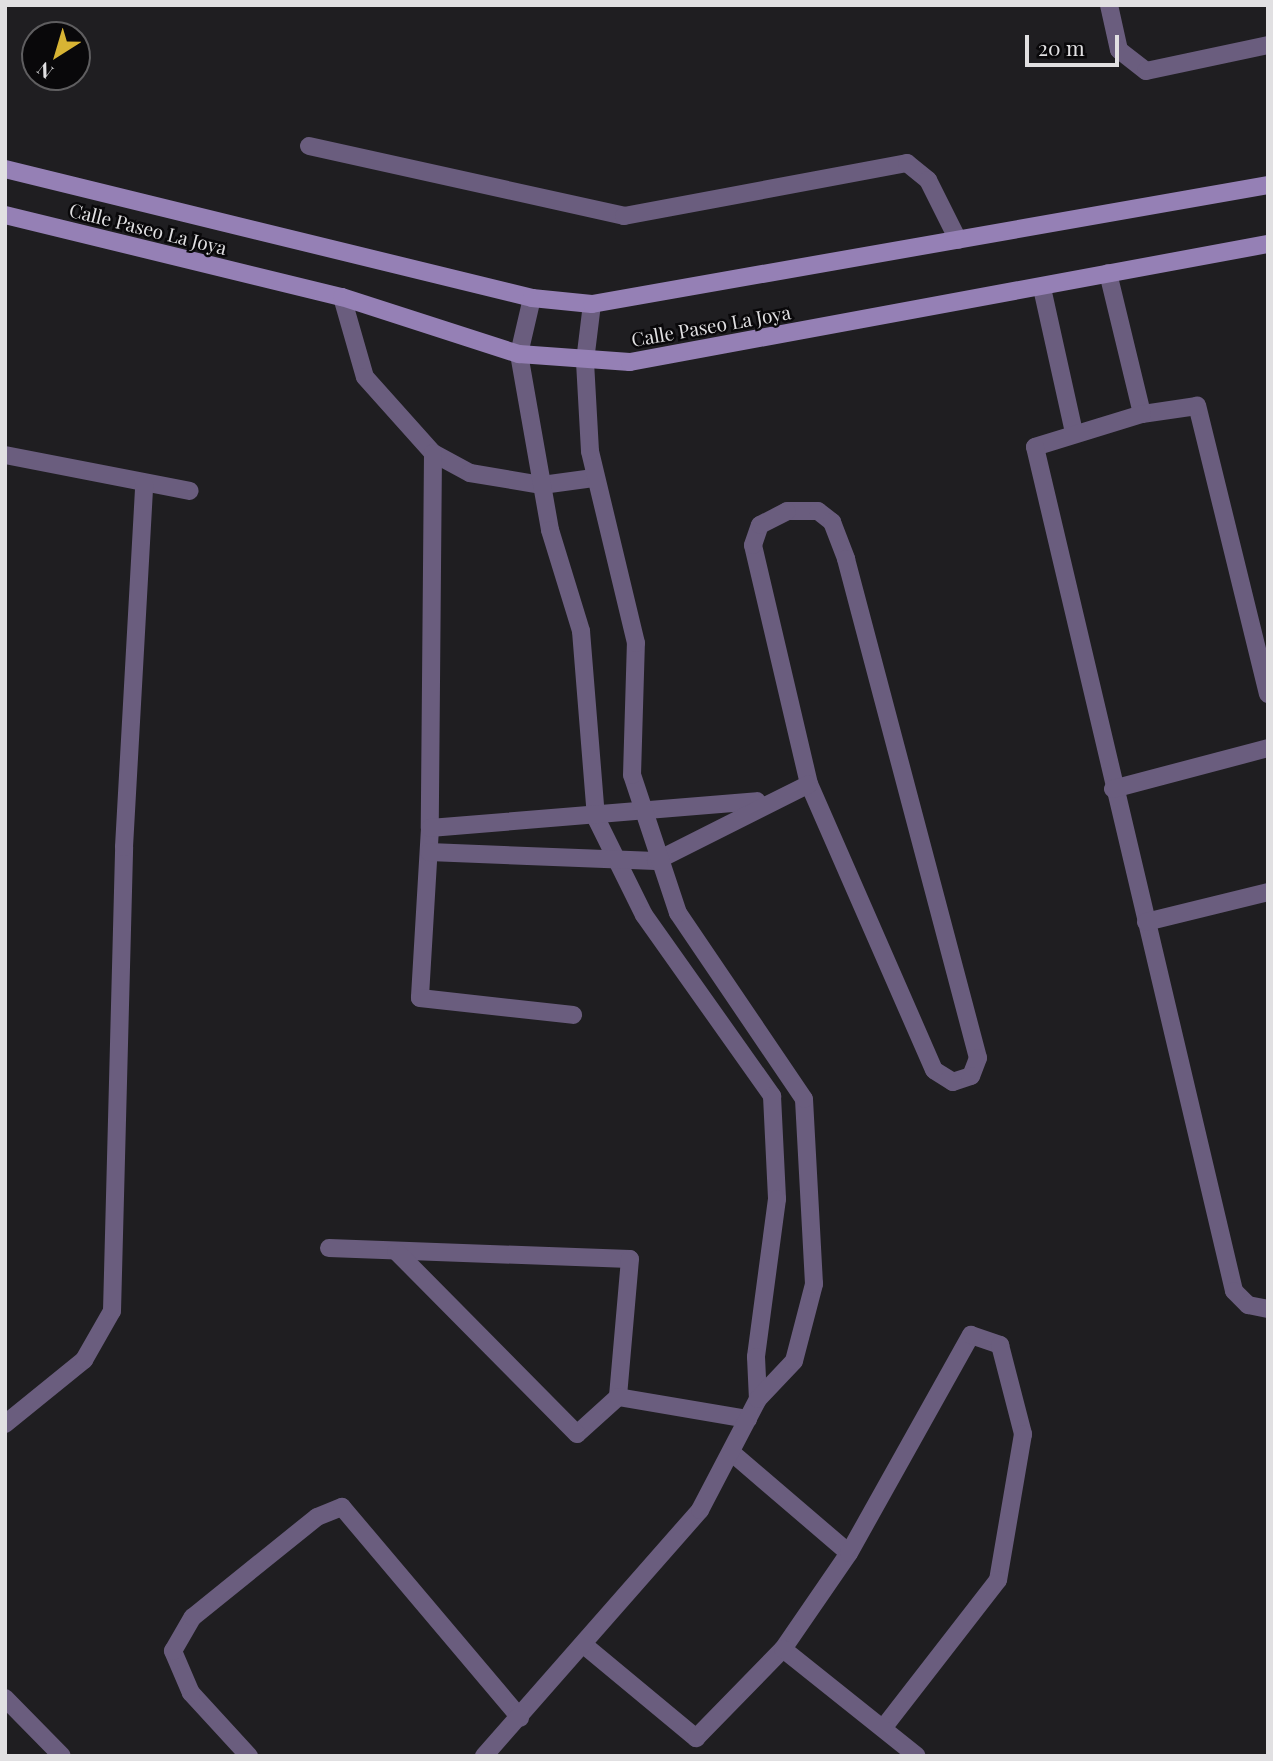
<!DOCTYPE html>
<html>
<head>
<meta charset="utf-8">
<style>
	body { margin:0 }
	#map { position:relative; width:1273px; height:1761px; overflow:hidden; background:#1f1e21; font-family:"Playfair Display",serif }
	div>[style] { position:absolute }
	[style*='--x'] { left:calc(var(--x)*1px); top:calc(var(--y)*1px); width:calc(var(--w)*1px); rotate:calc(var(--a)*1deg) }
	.street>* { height:18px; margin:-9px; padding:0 9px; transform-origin:9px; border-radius:9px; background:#6a5d7e }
	.secondary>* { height:18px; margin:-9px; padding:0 9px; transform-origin:9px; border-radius:9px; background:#9580b5 }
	span { translate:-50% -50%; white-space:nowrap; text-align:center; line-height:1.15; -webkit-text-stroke:5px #09080a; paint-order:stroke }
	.street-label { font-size:19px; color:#e1e0e2 }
	.frame { position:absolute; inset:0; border:7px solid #e1e0e2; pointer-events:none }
	.north { position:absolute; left:21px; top:21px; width:70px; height:70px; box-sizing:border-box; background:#09080a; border:2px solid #5f5e60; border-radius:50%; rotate:217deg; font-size:19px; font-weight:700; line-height:28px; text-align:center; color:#e1e0e2 }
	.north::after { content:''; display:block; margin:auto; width:24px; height:32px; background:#d8b434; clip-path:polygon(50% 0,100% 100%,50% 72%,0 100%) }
	.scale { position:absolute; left:1025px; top:35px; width:94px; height:32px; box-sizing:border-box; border:4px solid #e1e0e2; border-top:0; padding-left:9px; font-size:21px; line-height:24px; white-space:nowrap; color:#e1e0e2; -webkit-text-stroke:5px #09080a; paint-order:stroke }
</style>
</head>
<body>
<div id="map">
	<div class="street">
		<div style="--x:1109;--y:5;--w:46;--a:77.5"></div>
		<div style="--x:1119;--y:50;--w:34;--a:38"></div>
		<div style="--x:1146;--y:71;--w:125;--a:-12"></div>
		<div style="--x:309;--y:146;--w:323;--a:12.5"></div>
		<div style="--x:624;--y:216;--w:288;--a:-10.6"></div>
		<div style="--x:907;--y:163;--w:27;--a:39"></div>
		<div style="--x:928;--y:180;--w:67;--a:63.4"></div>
		<div style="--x:1108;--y:273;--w:145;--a:76.4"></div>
		<div style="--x:1042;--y:288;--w:148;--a:77.5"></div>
		<div style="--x:342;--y:297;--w:83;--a:74"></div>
		<div style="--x:365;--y:377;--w:102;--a:48.2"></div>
		<div style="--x:433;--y:453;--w:42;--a:28.4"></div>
		<div style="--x:470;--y:473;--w:73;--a:9.5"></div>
		<div style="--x:542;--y:485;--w:52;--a:-7.7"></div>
		<div style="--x:532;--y:298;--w:57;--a:103.1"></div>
		<div style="--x:519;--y:354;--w:179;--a:80"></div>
		<div style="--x:550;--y:530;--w:106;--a:72.9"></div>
		<div style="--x:581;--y:631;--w:188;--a:85.4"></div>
		<div style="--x:596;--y:818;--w:108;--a:63.7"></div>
		<div style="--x:644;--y:915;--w:222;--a:54.7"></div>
		<div style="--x:772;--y:1096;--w:103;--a:87.2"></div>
		<div style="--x:777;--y:1199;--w:159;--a:97.6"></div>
		<div style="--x:756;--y:1357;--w:42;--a:87.3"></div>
		<div style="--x:433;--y:453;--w:375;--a:90.5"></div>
		<div style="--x:430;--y:828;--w:170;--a:93.4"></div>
		<div style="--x:420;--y:998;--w:154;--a:6.3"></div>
		<div style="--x:5;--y:455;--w:188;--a:11"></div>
		<div style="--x:787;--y:511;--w:31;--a:0"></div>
		<div style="--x:818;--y:511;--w:18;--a:38"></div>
		<div style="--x:832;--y:522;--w:40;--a:69"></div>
		<div style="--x:846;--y:559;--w:516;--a:75.18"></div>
		<div style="--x:978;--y:1058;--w:19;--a:111"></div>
		<div style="--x:971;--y:1076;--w:19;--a:162"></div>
		<div style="--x:953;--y:1082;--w:22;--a:-148"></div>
		<div style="--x:934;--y:1070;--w:312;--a:-113.6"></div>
		<div style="--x:809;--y:784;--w:245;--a:-103.2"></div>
		<div style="--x:753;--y:545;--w:21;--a:-71"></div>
		<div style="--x:760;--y:525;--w:30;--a:-27"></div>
		<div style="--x:1268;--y:694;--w:297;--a:-103.8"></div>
		<div style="--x:1197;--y:406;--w:56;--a:171.7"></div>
		<div style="--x:1142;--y:414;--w:112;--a:162.9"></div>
		<div style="--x:1035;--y:447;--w:867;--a:76.73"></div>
		<div style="--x:1234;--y:1291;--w:20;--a:45"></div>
		<div style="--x:1248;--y:1305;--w:20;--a:11"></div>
		<div style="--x:1113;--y:789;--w:160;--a:-14.8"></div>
		<div style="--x:430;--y:828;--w:328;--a:-4.7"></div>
		<div style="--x:429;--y:852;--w:227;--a:2.3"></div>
		<div style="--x:656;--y:861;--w:171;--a:-26.7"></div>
		<div style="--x:1146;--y:922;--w:126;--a:-13.8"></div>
		<div style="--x:329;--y:1248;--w:301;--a:2.1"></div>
		<div style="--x:630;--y:1259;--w:139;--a:95"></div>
		<div style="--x:618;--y:1397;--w:55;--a:137.9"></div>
		<div style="--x:577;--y:1434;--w:257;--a:-134.7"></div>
		<div style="--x:618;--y:1397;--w:132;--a:9.6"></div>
		<div style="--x:5;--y:1424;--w:102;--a:-39"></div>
		<div style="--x:84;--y:1360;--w:56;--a:-60.3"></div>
		<div style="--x:112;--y:1311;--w:464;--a:-88.5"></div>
		<div style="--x:124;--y:847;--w:363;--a:-86.8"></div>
		<div style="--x:731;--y:1452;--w:155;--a:40.6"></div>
		<div style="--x:584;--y:1645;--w:146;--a:39.7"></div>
		<div style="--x:696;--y:1738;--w:124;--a:-45.7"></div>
		<div style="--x:783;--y:1649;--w:116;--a:-55.5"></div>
		<div style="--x:849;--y:1553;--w:250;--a:-60.8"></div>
		<div style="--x:971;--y:1335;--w:31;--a:19"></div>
		<div style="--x:1000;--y:1345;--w:92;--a:75.5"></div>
		<div style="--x:1023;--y:1434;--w:148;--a:99.7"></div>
		<div style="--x:998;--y:1580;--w:187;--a:127.8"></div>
		<div style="--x:783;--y:1649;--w:171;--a:38.6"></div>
		<div style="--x:5;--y:1698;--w:81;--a:45.5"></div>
		<div style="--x:249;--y:1756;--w:86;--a:-132.6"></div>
		<div style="--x:191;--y:1693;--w:46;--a:-113.2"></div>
		<div style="--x:173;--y:1651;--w:39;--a:-60"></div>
		<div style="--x:193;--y:1617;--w:159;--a:-38.9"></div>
		<div style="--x:317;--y:1517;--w:27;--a:-22"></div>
		<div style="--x:342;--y:1507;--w:276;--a:49.8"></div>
		<div style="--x:484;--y:1756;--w:327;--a:-48.7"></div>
		<div style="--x:700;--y:1510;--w:125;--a:-62.4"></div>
		<div style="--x:758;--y:1399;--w:52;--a:-46.5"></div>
		<div style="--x:794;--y:1361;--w:80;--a:-75.4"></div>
		<div style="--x:814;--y:1284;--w:185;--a:-93.1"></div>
		<div style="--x:804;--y:1099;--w:225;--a:-124.1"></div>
		<div style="--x:678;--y:913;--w:145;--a:-108.4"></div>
		<div style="--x:632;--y:775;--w:132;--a:-88.3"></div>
		<div style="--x:636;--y:643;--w:197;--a:-103.5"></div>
		<div style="--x:590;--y:451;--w:90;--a:-93.2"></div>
		<div style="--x:585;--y:361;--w:57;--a:-83"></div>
	</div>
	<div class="secondary">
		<div style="--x:5;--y:169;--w:543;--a:13.75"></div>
		<div style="--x:532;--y:298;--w:60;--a:5.7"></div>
		<div style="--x:592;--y:304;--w:686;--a:-9.98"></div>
		<div style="--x:5;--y:215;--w:347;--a:13.7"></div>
		<div style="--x:342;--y:297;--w:186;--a:17.9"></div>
		<div style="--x:519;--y:354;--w:111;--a:4.1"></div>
		<div style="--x:630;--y:362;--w:649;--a:-10.48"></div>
	</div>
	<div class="street-label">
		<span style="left:148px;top:229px;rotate:14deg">Calle Paseo La Joya</span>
		<span style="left:711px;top:326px;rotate:-10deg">Calle Paseo La Joya</span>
	</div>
	<div class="frame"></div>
	<div class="north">N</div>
	<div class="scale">20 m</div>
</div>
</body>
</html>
